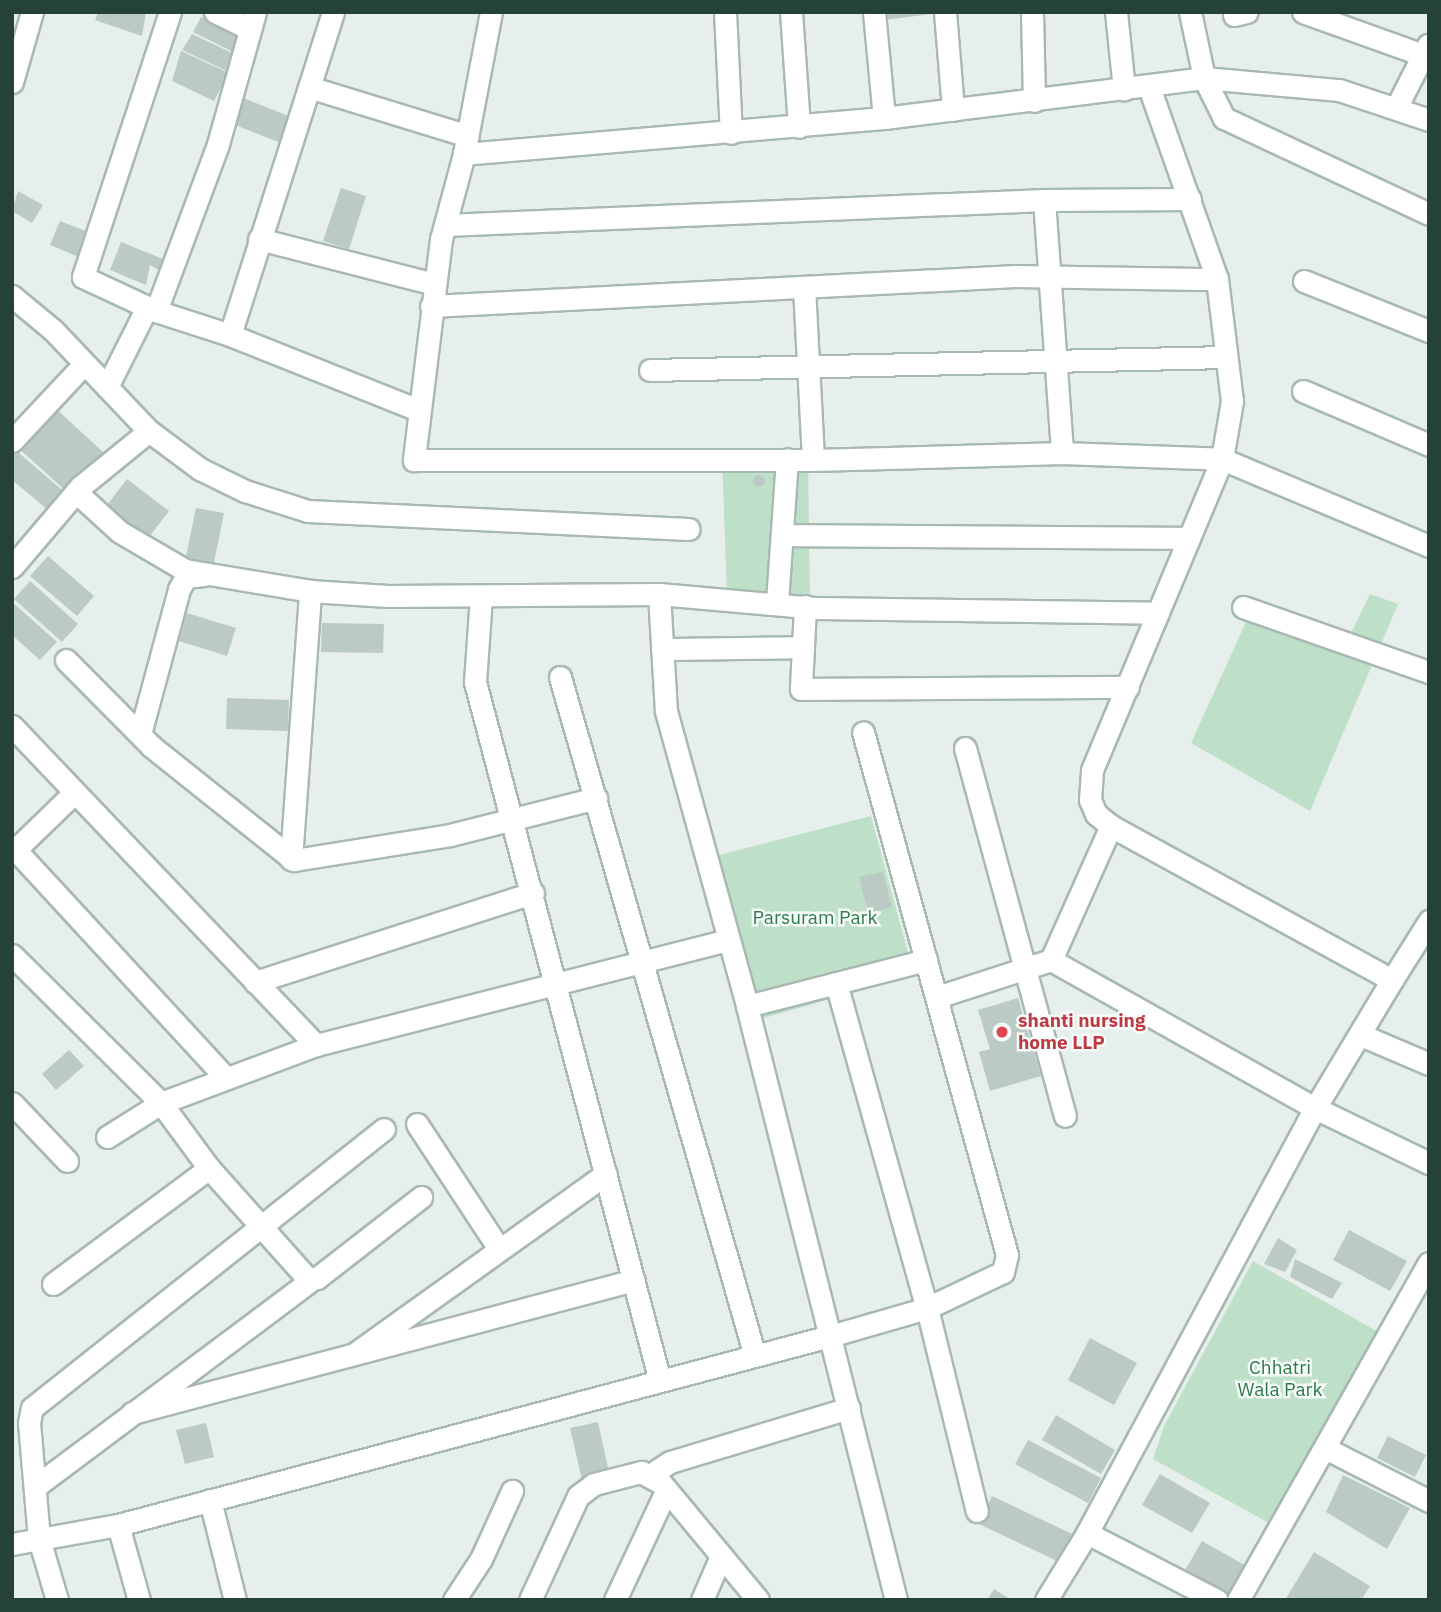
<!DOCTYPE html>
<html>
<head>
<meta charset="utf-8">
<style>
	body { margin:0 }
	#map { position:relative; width:1441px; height:1612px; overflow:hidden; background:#e6efeb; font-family:"IBM Plex Sans",sans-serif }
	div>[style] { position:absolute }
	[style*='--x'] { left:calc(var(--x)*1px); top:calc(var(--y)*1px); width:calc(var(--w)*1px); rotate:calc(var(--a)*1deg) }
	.green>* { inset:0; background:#bfe0c8 }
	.building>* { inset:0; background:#bbcac4 }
	.round { border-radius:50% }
	.roads { filter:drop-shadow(2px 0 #a8b8b2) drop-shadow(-2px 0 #a8b8b2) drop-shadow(0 2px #a8b8b2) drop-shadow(0 -2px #a8b8b2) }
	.minor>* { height:21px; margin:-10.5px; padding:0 10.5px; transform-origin:10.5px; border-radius:10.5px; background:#fff }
	.dots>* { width:19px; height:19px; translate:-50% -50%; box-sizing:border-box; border:4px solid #f7fbf9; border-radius:50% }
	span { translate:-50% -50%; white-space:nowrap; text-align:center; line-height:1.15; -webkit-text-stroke:5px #f7fbf9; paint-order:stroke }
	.park-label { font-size:19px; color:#2d7a4b }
	.health-label { font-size:19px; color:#be3a42; font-weight:700 }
	.left { translate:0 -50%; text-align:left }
	.frame { position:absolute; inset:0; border:14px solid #24423a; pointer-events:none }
</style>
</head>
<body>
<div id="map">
	<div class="green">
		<div style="clip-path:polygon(808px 450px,810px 601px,727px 595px,722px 456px)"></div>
		<div style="clip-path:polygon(1370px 594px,1398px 604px,1310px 811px,1191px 743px,1251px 611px,1345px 646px)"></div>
		<div style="clip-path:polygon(871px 816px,914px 975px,757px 1020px,715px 856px)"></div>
		<div style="clip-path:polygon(1253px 1261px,1389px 1338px,1285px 1532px,1153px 1459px,1164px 1426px)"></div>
	</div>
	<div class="building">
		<div style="clip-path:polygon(98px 12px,146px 12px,142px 36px,95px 20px)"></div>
		<div style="clip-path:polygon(877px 12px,931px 12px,931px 14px,878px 21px)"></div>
		<div style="clip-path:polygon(201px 17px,244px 32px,235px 53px,193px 32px)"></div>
		<div style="clip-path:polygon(192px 34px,232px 53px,227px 71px,182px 50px)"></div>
		<div style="clip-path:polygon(181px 51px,229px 73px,214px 101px,172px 81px)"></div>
		<div style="clip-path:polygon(241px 97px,291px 117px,281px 143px,230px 123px)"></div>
		<div style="clip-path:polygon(341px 188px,366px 196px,349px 249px,323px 241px)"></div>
		<div style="clip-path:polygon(18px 191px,43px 205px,32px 223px,12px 211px)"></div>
		<div style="clip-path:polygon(60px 221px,96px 235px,86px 260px,50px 245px)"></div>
		<div style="clip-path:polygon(121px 242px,173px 263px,164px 273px,150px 265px,146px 285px,110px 270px)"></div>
		<div style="clip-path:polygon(52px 405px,103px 452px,67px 492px,15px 445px)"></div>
		<div style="clip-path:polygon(12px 447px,69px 496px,53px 514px,12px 480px)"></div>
		<div class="round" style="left:753px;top:475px;width:12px;height:12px"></div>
		<div style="clip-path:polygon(127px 479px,169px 511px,146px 541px,104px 509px)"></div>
		<div style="clip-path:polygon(196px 508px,224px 513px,213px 567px,185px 561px)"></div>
		<div style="clip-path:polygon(48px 556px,94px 596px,77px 616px,30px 576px)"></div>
		<div style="clip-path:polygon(30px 581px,78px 624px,62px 642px,14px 599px)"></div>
		<div style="clip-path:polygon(12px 602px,57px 642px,40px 660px,12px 635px)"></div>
		<div style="clip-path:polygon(187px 613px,236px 628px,227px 656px,179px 641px)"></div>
		<div style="clip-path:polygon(322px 623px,384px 624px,383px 653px,321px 652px)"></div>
		<div style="clip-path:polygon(227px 698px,289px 700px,288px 731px,226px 729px)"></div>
		<div style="clip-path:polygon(883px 872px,892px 907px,868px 913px,859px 877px)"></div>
		<div style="clip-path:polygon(1018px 998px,1041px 1076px,990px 1091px,979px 1052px,990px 1049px,978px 1010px)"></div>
		<div style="clip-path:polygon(69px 1050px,84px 1066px,56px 1090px,42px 1074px)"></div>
		<div style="clip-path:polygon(1349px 1230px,1407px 1261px,1390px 1291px,1333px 1260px)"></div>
		<div style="clip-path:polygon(1278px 1238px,1297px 1250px,1285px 1272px,1264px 1264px)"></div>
		<div style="clip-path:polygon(1295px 1259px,1342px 1283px,1332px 1299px,1290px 1277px)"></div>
		<div style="clip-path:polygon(1090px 1338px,1137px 1363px,1114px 1405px,1068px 1380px)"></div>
		<div style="clip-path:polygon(1056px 1415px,1115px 1450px,1101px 1474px,1042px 1440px)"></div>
		<div style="clip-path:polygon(598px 1422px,610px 1477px,583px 1484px,570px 1428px)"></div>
		<div style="clip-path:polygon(206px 1423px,214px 1457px,185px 1464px,176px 1430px)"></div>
		<div style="clip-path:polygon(1388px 1436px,1426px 1455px,1415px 1477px,1377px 1458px)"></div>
		<div style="clip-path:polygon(1028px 1440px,1101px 1478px,1088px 1503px,1015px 1464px)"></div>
		<div style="clip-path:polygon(1160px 1474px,1210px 1503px,1192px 1533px,1142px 1505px)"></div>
		<div style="clip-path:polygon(1343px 1475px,1410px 1508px,1387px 1549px,1326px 1512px)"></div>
		<div style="clip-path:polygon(992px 1496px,1072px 1534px,1059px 1562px,979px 1524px)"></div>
		<div style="clip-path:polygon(1202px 1541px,1248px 1567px,1230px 1598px,1184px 1572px)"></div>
		<div style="clip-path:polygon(1314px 1552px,1370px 1586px,1361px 1600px,1285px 1600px)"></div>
		<div style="clip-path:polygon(994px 1589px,1011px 1600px,987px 1600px)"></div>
	</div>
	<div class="roads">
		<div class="minor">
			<div style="--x:170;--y:12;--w:279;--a:108.2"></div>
			<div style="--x:83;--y:277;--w:81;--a:25"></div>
			<div style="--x:156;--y:311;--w:78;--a:18"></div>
			<div style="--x:230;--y:335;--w:202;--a:21.7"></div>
			<div style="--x:215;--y:12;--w:39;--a:26"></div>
			<div style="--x:491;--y:12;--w:145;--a:100.8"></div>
			<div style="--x:464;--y:154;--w:88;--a:105.1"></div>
			<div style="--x:441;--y:239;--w:223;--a:97"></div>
			<div style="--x:414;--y:460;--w:399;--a:0"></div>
			<div style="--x:813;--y:460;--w:249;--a:-1.6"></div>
			<div style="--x:1062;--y:453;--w:160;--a:2.1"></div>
			<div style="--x:1222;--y:459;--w:225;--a:22.8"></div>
			<div style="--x:725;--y:12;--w:121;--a:87.2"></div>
			<div style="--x:791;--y:12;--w:115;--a:86"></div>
			<div style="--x:874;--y:12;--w:106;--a:84.6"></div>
			<div style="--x:945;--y:12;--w:98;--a:85.3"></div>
			<div style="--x:1032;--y:12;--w:89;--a:88.7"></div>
			<div style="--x:1116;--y:12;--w:78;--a:84.1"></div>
			<div style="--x:1190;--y:12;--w:67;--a:78"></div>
			<div style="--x:1204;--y:78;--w:45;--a:63.4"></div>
			<div style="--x:1224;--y:118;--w:226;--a:25.1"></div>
			<div style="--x:1303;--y:12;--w:127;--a:19.7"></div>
			<div style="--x:1234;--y:15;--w:13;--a:-13"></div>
			<div style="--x:12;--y:82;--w:73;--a:-74.1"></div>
			<div style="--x:309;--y:87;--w:166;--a:17.1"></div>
			<div style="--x:1396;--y:108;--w:71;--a:-63.1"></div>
			<div style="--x:464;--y:154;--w:422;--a:-4.9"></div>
			<div style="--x:884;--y:118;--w:322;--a:-7.1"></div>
			<div style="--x:1204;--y:78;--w:136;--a:5.1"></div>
			<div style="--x:1339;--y:90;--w:95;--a:18.4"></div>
			<div style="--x:1044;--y:200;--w:254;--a:85.9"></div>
			<div style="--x:445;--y:225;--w:600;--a:-2.39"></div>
			<div style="--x:1044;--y:200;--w:146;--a:-0.4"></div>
			<div style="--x:259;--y:239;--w:181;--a:14.4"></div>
			<div style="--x:1304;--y:281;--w:135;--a:21.8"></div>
			<div style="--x:804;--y:287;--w:173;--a:87"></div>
			<div style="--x:12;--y:296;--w:53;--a:39.7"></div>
			<div style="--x:53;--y:330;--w:139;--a:46.5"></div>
			<div style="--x:149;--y:431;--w:64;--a:36.7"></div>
			<div style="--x:200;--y:469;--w:50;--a:26.1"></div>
			<div style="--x:245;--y:491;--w:66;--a:17.6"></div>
			<div style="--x:308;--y:511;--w:381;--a:2.7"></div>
			<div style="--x:431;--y:306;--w:585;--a:-2.94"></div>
			<div style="--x:1015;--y:276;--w:202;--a:0.9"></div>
			<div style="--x:156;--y:311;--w:178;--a:-69.6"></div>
			<div style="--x:218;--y:144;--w:137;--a:-74.3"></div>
			<div style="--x:230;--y:335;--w:339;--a:-72.3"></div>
			<div style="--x:650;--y:370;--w:576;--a:-1.29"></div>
			<div style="--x:107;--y:387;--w:89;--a:-63.4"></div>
			<div style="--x:1303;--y:391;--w:137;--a:23.2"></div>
			<div style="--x:12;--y:441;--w:105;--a:-46.9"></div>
			<div style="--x:76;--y:492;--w:59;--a:42.3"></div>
			<div style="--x:120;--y:532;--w:75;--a:30.3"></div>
			<div style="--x:185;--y:570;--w:127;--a:9.5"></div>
			<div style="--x:310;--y:591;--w:78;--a:3.7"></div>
			<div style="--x:388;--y:596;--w:271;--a:-0.4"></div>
			<div style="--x:659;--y:594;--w:159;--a:5.1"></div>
			<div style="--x:817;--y:608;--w:341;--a:0.8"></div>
			<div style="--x:782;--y:535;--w:407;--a:0.4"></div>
			<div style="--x:12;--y:567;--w:105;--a:-49.6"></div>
			<div style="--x:80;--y:487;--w:89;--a:-39.1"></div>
			<div style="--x:659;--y:594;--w:117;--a:86.6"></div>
			<div style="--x:666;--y:711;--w:306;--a:74.6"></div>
			<div style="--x:747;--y:1006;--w:612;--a:75.92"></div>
			<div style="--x:481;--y:596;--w:86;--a:94"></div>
			<div style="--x:475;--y:682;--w:723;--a:75.18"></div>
			<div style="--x:777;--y:602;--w:143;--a:-86"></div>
			<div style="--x:805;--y:606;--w:83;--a:92.8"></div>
			<div style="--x:801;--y:689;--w:327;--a:-0.4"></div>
			<div style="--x:1243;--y:607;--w:197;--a:19.3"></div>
			<div style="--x:662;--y:649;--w:141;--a:-0.8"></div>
			<div style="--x:66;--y:660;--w:121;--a:45.3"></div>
			<div style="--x:151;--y:746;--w:183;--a:38.6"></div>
			<div style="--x:294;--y:860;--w:158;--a:-9.1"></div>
			<div style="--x:450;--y:835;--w:151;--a:-14.2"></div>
			<div style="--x:560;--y:677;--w:706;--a:73.98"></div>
			<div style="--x:12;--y:726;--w:441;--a:46.4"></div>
			<div style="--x:140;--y:734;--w:150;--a:-74.9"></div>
			<div style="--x:179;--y:589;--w:14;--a:-60"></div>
			<div style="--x:186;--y:577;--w:18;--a:-6"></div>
			<div style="--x:965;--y:748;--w:381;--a:74.8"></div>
			<div style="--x:12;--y:846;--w:314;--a:47.3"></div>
			<div style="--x:12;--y:853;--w:86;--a:-44.1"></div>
			<div style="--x:291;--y:859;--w:269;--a:-85.9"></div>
			<div style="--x:12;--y:955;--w:210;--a:44.8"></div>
			<div style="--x:161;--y:1103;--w:81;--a:53.6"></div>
			<div style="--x:209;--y:1168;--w:147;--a:48.3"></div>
			<div style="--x:307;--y:1278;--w:10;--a:0"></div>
			<div style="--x:317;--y:1278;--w:132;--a:-37.9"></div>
			<div style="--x:1051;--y:960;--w:147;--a:-65.9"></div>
			<div style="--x:1392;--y:980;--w:70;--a:-57.9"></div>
			<div style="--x:255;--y:982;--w:292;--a:-17.8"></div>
			<div style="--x:836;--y:983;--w:337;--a:74.4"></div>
			<div style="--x:927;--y:1308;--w:209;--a:76.2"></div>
			<div style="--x:937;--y:997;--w:120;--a:-18"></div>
			<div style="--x:1051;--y:960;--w:303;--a:29.3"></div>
			<div style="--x:1315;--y:1108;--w:127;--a:25.8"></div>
			<div style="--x:747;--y:1006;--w:185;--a:-14.4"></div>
			<div style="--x:1361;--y:1035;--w:74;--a:23.1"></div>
			<div style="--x:12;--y:1103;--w:80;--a:46.5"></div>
			<div style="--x:417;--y:1124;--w:149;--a:56.7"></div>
			<div style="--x:107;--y:1137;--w:64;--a:-32.2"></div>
			<div style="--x:161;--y:1103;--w:165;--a:-20.5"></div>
			<div style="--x:316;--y:1045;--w:424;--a:-14.3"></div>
			<div style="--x:53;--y:1284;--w:194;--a:-36.6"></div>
			<div style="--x:357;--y:1352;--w:306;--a:-35.6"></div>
			<div style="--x:132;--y:1413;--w:519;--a:-14.84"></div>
			<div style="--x:1325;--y:1448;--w:117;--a:27"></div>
			<div style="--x:650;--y:1475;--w:24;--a:-33"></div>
			<div style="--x:670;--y:1462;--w:187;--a:-16.8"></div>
			<div style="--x:36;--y:1486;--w:344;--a:-36.8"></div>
			<div style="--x:210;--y:1500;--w:103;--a:76"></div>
			<div style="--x:118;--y:1525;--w:78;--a:74.4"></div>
			<div style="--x:1087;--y:1533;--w:146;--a:27.3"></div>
			<div style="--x:12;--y:1544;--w:108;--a:-10.2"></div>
			<div style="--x:118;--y:1525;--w:737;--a:-14.87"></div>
			<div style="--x:830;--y:1336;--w:101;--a:-16.1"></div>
			<div style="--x:927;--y:1308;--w:84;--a:-25.3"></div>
			<div style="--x:1003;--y:1272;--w:17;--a:-77"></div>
			<div style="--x:1007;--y:1255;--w:542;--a:-105.39"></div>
			<div style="--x:57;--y:1600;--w:64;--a:-106.4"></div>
			<div style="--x:39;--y:1539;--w:116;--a:-94.9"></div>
			<div style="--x:29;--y:1423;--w:15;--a:-79"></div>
			<div style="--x:32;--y:1408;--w:449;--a:-38.4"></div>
			<div style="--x:454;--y:1600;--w:49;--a:-56.6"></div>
			<div style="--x:481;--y:1559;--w:75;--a:-65.5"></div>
			<div style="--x:530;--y:1600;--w:115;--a:-65.2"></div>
			<div style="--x:578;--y:1496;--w:20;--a:-37"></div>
			<div style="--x:594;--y:1484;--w:49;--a:-14.3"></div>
			<div style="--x:641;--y:1472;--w:23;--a:29"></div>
			<div style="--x:661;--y:1483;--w:152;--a:50.3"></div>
			<div style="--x:615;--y:1600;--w:120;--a:-64.9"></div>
			<div style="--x:702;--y:1600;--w:48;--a:-66.6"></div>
			<div style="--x:1046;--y:1600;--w:79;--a:-58.5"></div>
			<div style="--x:1087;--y:1533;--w:482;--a:-61.8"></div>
			<div style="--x:1315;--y:1108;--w:149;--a:-59"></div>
			<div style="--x:1392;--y:980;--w:320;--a:-151.3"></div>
			<div style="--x:1111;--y:826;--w:19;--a:-141"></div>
			<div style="--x:1096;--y:814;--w:15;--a:-113"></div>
			<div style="--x:1090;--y:800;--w:30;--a:-86"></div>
			<div style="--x:1092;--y:770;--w:337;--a:-67.3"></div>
			<div style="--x:1222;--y:459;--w:59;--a:-80.2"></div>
			<div style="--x:1232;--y:401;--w:123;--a:-97"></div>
			<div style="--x:1217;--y:279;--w:204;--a:-109.5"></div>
			<div style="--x:1238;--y:1600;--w:387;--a:-60.5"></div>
		</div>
	</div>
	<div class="dots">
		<div style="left:1002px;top:1032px;background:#e0444e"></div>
	</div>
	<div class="park-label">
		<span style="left:815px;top:918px">Parsuram Park</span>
		<span style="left:1280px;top:1379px">Chhatri<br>Wala Park</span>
	</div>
	<div class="health-label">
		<span class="left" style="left:1018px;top:1032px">shanti nursing<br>home LLP</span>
	</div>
	<div class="frame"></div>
</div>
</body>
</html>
